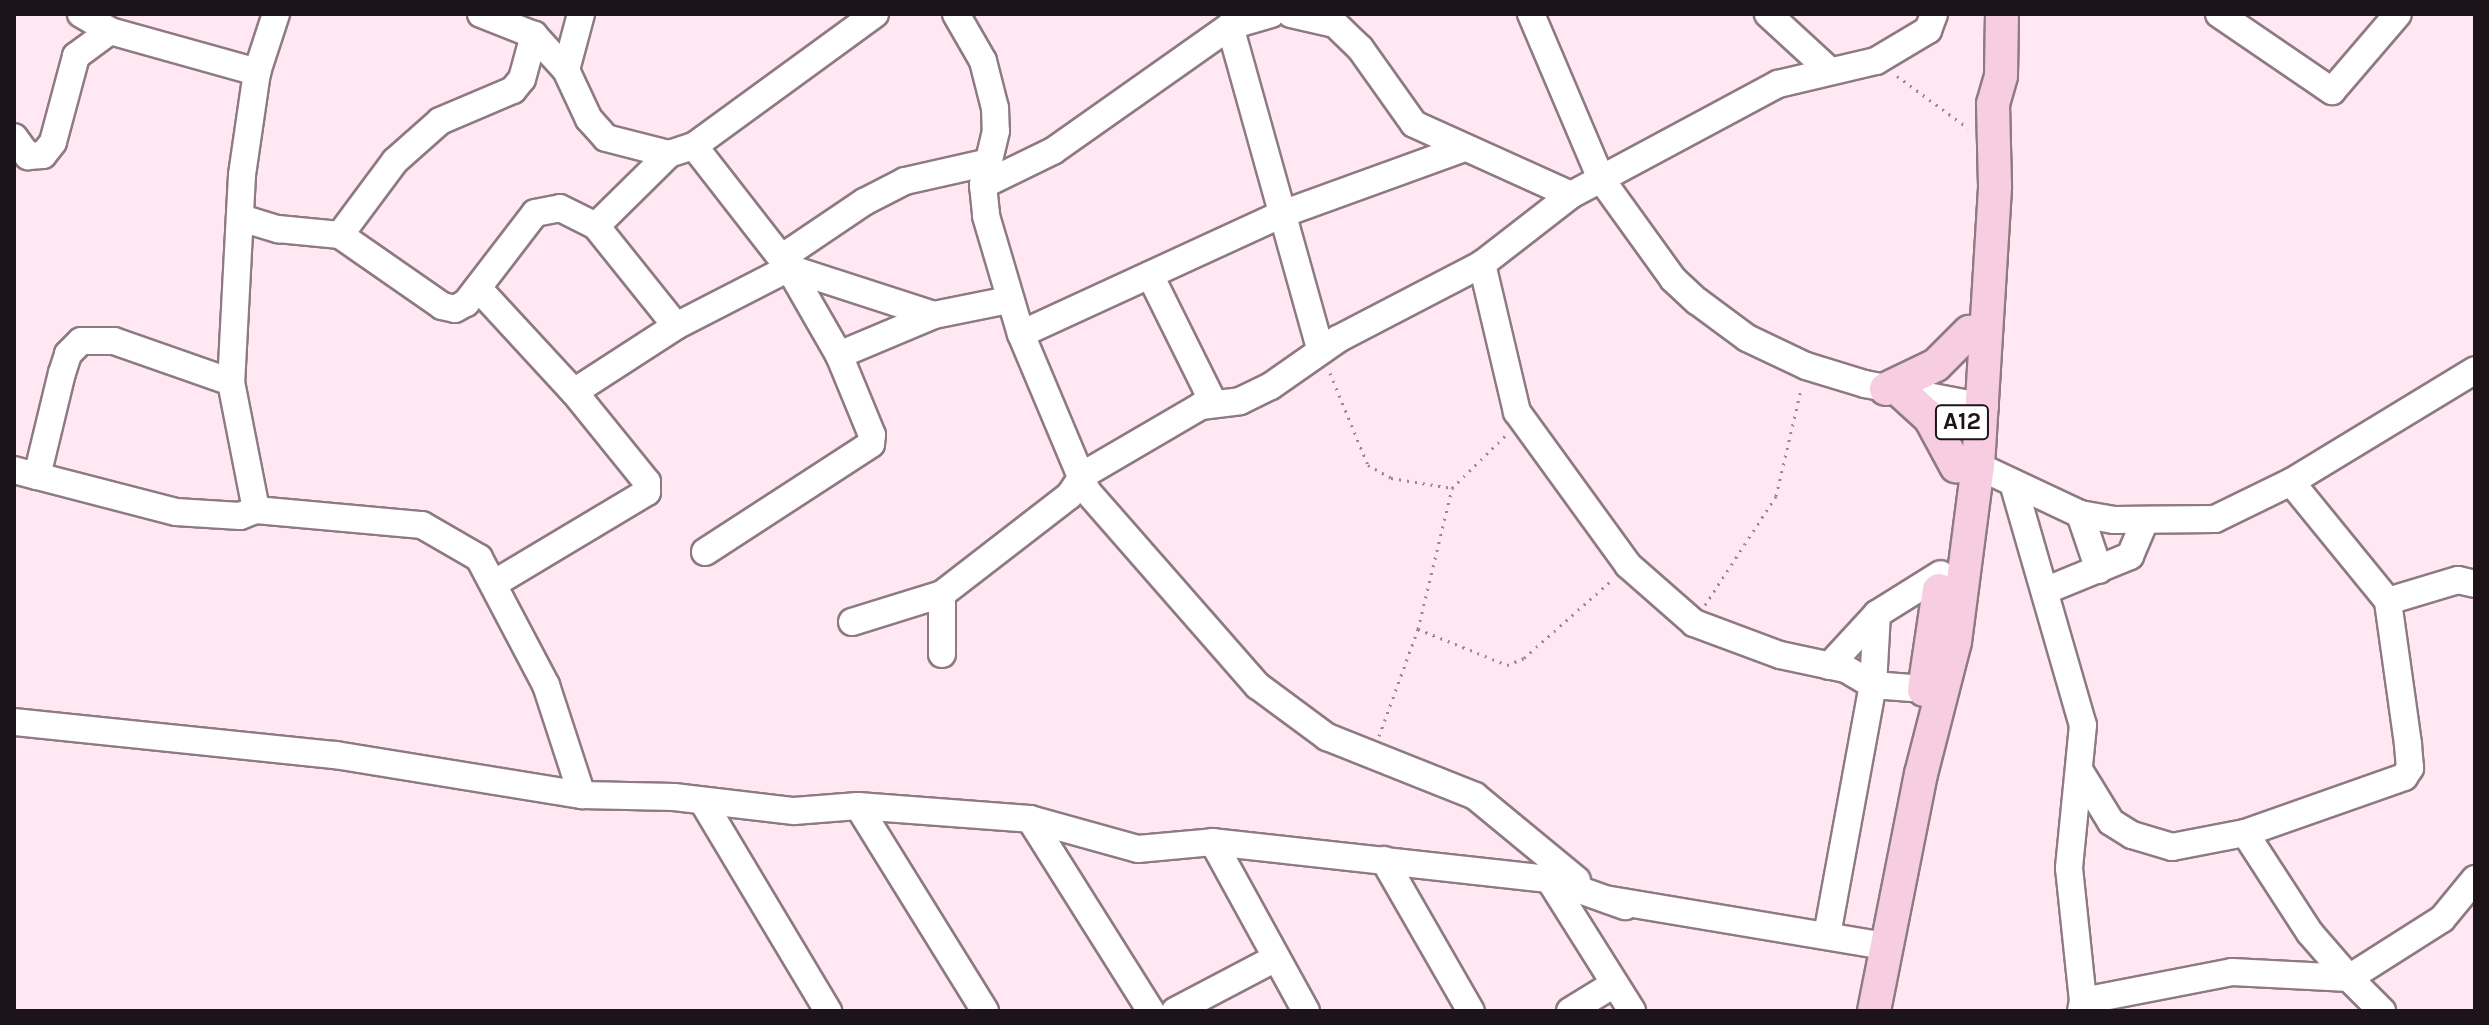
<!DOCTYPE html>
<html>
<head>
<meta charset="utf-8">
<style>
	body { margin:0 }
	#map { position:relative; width:2489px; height:1025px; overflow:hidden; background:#ffe8f2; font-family:Karla,sans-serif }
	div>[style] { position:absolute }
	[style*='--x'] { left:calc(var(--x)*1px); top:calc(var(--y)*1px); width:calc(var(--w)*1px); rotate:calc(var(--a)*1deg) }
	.path>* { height:3px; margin-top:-1.5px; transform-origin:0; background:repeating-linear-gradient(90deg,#98888f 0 2px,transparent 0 8px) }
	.roads { filter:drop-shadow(2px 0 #8e7a83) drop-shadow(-2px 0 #8e7a83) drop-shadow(0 2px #8e7a83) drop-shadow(0 -2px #8e7a83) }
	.minor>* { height:26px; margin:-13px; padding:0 13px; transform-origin:13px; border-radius:13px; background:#fff }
	.major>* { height:32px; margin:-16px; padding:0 16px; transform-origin:16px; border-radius:16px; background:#f7cde1 }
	span { translate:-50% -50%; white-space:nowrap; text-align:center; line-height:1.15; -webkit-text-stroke:6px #fff; paint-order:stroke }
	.shield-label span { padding:2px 6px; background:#fff; border:2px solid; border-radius:6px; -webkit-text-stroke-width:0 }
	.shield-label { font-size:24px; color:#1c1418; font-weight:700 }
	.frame { position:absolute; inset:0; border:16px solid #1c1418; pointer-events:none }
</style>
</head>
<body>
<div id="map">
	<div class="path">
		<div style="--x:1897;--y:76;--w:88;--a:36.2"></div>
		<div style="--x:1330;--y:373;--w:100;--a:67.6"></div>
		<div style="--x:1368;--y:465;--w:26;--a:29"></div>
		<div style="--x:1391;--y:478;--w:62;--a:9.3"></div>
		<div style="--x:1705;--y:605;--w:130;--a:-56.9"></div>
		<div style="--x:1776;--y:496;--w:110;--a:-76.8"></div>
		<div style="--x:1418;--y:629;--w:96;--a:22"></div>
		<div style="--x:1507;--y:665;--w:18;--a:-22"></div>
		<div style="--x:1524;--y:658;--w:118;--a:-41.6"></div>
		<div style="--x:1379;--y:736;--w:114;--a:-70"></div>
		<div style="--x:1418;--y:629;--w:145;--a:-76.4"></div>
		<div style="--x:1452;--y:488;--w:77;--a:-44.5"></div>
	</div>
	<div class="roads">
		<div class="minor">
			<div style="--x:81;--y:14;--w:34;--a:30"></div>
			<div style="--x:481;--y:14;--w:57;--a:21.6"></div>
			<div style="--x:534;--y:35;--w:47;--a:47.6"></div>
			<div style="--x:566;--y:70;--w:54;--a:64.9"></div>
			<div style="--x:589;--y:119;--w:25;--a:48"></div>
			<div style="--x:606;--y:138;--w:65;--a:14.3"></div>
			<div style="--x:669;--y:154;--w:26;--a:-18"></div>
			<div style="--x:694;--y:146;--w:155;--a:52.1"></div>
			<div style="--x:789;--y:268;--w:152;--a:18"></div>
			<div style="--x:934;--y:315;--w:76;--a:-11.3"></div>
			<div style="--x:956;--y:14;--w:54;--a:60.1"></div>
			<div style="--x:983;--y:61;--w:49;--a:75.7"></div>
			<div style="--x:995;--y:108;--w:23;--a:88"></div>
			<div style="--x:996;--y:131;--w:56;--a:103.5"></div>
			<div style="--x:983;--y:185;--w:31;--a:84"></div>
			<div style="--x:986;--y:216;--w:123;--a:73.5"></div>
			<div style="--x:1021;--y:334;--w:170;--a:67.2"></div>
			<div style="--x:1087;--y:491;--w:259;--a:48.8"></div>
			<div style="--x:1258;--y:686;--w:86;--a:36.5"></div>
			<div style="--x:1327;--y:737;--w:159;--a:21.7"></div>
			<div style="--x:1475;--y:796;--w:132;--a:39.5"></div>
			<div style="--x:1291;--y:14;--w:45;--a:12.8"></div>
			<div style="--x:1335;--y:24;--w:35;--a:44"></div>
			<div style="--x:1360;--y:48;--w:93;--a:54.6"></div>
			<div style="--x:1414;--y:124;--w:172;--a:24.3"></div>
			<div style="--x:1531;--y:14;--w:179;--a:67"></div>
			<div style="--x:1601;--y:179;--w:123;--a:54.2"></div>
			<div style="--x:1673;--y:279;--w:33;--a:43"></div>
			<div style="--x:1697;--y:301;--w:62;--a:36.5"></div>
			<div style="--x:1747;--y:338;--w:65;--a:25.4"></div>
			<div style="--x:1806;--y:366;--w:62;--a:17"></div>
			<div style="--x:1865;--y:384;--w:122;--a:10.9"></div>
			<div style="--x:1768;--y:14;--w:83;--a:42.6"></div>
			<div style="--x:2219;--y:14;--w:137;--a:34.3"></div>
			<div style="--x:2332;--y:91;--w:101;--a:-49.4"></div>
			<div style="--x:1230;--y:26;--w:337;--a:74.4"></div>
			<div style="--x:566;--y:70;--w:58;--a:-75"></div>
			<div style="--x:257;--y:72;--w:61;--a:-71.9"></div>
			<div style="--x:14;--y:137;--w:24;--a:54"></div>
			<div style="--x:28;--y:156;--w:15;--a:-4"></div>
			<div style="--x:43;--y:155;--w:16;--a:-52"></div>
			<div style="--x:53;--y:142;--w:89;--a:-75"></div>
			<div style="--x:76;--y:56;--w:42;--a:-36.3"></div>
			<div style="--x:110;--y:31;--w:153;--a:15.6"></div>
			<div style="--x:257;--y:72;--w:104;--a:98.3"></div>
			<div style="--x:242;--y:175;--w:207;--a:93"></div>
			<div style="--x:694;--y:146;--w:224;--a:-36.1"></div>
			<div style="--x:983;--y:185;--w:78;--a:-25.9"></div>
			<div style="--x:1053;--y:151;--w:217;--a:-35.2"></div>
			<div style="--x:1230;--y:26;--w:43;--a:-16.3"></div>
			<div style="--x:241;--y:218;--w:39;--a:17"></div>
			<div style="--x:278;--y:229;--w:62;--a:5.5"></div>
			<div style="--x:340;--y:235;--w:124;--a:34.8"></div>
			<div style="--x:442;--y:306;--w:13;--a:13"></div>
			<div style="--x:455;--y:309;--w:13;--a:-29"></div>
			<div style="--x:466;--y:303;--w:113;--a:-52.5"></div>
			<div style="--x:535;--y:213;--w:25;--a:-11"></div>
			<div style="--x:560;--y:208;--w:40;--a:26.6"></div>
			<div style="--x:596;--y:226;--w:128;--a:51.3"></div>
			<div style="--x:596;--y:226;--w:103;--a:-44.6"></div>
			<div style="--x:340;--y:235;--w:92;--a:-53.4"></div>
			<div style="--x:395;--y:161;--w:60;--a:-41.6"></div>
			<div style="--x:440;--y:121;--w:79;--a:-23"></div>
			<div style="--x:513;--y:90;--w:14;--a:-51"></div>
			<div style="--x:522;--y:79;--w:46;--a:-74.7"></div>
			<div style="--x:784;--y:256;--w:97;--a:-34"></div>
			<div style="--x:864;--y:202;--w:46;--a:-27.1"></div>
			<div style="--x:905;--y:181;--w:86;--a:-12.7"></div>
			<div style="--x:1482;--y:264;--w:152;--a:76.7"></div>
			<div style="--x:1517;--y:412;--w:189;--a:54"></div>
			<div style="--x:1628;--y:565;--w:88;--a:41.3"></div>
			<div style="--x:1694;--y:623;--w:92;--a:20.4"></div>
			<div style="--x:1780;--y:655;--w:67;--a:12"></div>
			<div style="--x:1846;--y:669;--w:31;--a:31"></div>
			<div style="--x:1873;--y:685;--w:51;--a:4.5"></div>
			<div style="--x:1150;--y:275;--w:144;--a:63.6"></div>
			<div style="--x:478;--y:288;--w:142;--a:47.3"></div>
			<div style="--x:574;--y:392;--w:121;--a:-32.9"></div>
			<div style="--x:676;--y:326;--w:127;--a:-27.2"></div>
			<div style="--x:789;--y:268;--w:100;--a:60.1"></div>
			<div style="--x:1021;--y:334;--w:287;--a:-24.7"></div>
			<div style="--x:1282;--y:214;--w:191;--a:-19.9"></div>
			<div style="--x:1978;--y:466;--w:113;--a:25.2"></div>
			<div style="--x:2080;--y:514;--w:35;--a:10"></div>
			<div style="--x:2114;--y:520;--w:101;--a:-0.6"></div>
			<div style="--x:2215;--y:519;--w:85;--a:-26"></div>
			<div style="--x:2291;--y:482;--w:215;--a:-31.3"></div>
			<div style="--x:14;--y:470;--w:24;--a:15"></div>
			<div style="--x:37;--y:476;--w:106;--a:-76.4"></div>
			<div style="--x:62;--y:373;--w:20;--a:-72"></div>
			<div style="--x:68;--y:354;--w:18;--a:-45"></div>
			<div style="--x:81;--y:341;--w:33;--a:0"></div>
			<div style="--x:114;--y:341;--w:124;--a:19.3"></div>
			<div style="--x:231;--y:382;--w:130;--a:78.9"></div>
			<div style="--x:256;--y:510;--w:167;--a:5.2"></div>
			<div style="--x:422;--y:525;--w:66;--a:30.1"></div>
			<div style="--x:479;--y:558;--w:144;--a:62.2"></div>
			<div style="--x:546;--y:685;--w:116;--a:71.9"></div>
			<div style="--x:582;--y:795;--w:92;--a:1.2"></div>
			<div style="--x:674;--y:797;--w:121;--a:6.7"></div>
			<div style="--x:794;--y:811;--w:64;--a:-4.5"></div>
			<div style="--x:858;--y:806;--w:172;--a:4.3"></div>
			<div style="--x:1030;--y:819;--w:112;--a:15.5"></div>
			<div style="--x:1138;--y:849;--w:75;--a:-5.3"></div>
			<div style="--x:1213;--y:842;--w:338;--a:6.3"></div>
			<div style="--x:1549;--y:879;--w:81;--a:19.6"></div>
			<div style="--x:37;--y:476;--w:144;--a:14.5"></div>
			<div style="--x:176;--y:512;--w:64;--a:3.6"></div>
			<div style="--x:240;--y:516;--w:17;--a:-21"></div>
			<div style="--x:2291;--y:482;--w:154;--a:50.8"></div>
			<div style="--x:2388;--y:601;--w:73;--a:-16.7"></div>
			<div style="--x:2458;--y:580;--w:17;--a:13"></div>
			<div style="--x:2013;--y:483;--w:252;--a:73.9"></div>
			<div style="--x:2083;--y:725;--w:144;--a:95.6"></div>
			<div style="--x:2069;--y:868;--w:134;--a:84"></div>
			<div style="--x:2080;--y:514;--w:59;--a:71.3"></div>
			<div style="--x:705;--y:552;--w:198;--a:-33"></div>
			<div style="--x:871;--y:444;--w:9;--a:-84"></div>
			<div style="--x:872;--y:435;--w:87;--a:-112.4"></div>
			<div style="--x:839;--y:355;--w:103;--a:-22.8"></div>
			<div style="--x:495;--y:583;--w:177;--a:-30.9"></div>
			<div style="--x:647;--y:492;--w:10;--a:-90"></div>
			<div style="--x:647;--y:482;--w:116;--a:-129"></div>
			<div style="--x:2047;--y:590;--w:90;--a:-22.3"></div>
			<div style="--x:2130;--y:556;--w:38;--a:-67"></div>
			<div style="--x:942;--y:594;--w:60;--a:90"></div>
			<div style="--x:852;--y:622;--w:94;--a:-17.3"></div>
			<div style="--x:942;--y:594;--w:160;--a:-37.7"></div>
			<div style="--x:1069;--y:496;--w:25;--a:-56"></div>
			<div style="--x:1083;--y:475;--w:137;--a:-30.3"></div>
			<div style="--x:1201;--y:406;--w:39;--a:-7"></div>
			<div style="--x:1240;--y:401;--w:34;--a:-26"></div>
			<div style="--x:1271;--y:386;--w:82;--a:-35"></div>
			<div style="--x:1338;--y:339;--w:162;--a:-27.5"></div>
			<div style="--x:1482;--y:264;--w:113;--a:-37.8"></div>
			<div style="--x:1571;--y:195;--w:235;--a:-28.2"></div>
			<div style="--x:1778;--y:84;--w:101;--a:-13.2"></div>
			<div style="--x:1876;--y:61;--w:61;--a:-30.8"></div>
			<div style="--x:1928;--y:30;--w:17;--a:-69"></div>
			<div style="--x:1829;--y:666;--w:71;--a:-47.3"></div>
			<div style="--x:14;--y:722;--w:323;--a:5.9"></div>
			<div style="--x:335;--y:755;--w:250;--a:9.2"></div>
			<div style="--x:2081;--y:773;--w:57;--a:58.5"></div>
			<div style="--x:2111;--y:822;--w:25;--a:32"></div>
			<div style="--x:2132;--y:835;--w:42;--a:16.7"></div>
			<div style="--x:2172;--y:847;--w:74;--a:-10.9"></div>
			<div style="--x:2245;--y:833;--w:169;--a:-19.4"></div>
			<div style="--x:2404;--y:777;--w:11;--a:-56"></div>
			<div style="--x:2410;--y:768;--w:24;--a:-95"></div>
			<div style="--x:2408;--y:744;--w:144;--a:-98"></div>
			<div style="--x:703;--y:802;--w:244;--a:59.1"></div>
			<div style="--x:858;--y:806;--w:241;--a:58.2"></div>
			<div style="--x:1030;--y:819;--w:227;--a:57.8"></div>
			<div style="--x:2245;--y:833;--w:119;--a:57"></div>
			<div style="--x:2310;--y:933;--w:60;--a:49.1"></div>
			<div style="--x:2349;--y:978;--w:110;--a:-32.4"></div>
			<div style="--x:2442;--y:919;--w:52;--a:-50.5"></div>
			<div style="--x:1213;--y:842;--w:193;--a:61.2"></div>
			<div style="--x:1384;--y:860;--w:174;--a:60.1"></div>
			<div style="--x:1549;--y:879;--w:156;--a:57.8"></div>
			<div style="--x:1610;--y:900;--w:280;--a:9.5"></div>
			<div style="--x:1827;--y:935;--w:254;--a:-79.6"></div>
			<div style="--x:1873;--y:685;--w:71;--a:-86.8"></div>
			<div style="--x:1877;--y:614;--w:75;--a:-32"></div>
			<div style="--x:1175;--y:1011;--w:114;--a:-27.7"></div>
			<div style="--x:1570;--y:1011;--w:52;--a:-31.5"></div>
			<div style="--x:2081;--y:1011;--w:10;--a:-79"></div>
			<div style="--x:2083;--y:1001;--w:152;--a:-11"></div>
			<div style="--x:2232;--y:972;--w:117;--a:2.9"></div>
			<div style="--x:2349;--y:978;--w:47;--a:45"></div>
		</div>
		<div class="major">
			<div style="--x:1886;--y:389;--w:55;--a:-25.6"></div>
			<div style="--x:1936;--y:365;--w:47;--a:-45"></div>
			<div style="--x:1899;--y:390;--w:42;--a:42.1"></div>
			<div style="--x:1930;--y:418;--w:55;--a:61.6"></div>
			<div style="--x:1924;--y:690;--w:101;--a:-81.5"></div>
			<div style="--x:1874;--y:1011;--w:242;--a:-78.8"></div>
			<div style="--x:1921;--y:774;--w:136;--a:-75.6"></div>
			<div style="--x:1955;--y:642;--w:177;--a:-82.6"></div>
			<div style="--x:1978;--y:466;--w:281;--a:-86.5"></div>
			<div style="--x:1995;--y:186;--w:82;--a:-91.4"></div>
			<div style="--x:1993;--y:104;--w:29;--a:-74"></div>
			<div style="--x:2001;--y:76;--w:62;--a:-89.1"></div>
		</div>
	</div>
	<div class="shield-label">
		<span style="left:1962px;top:422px">A12</span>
	</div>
	<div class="frame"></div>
</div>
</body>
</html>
